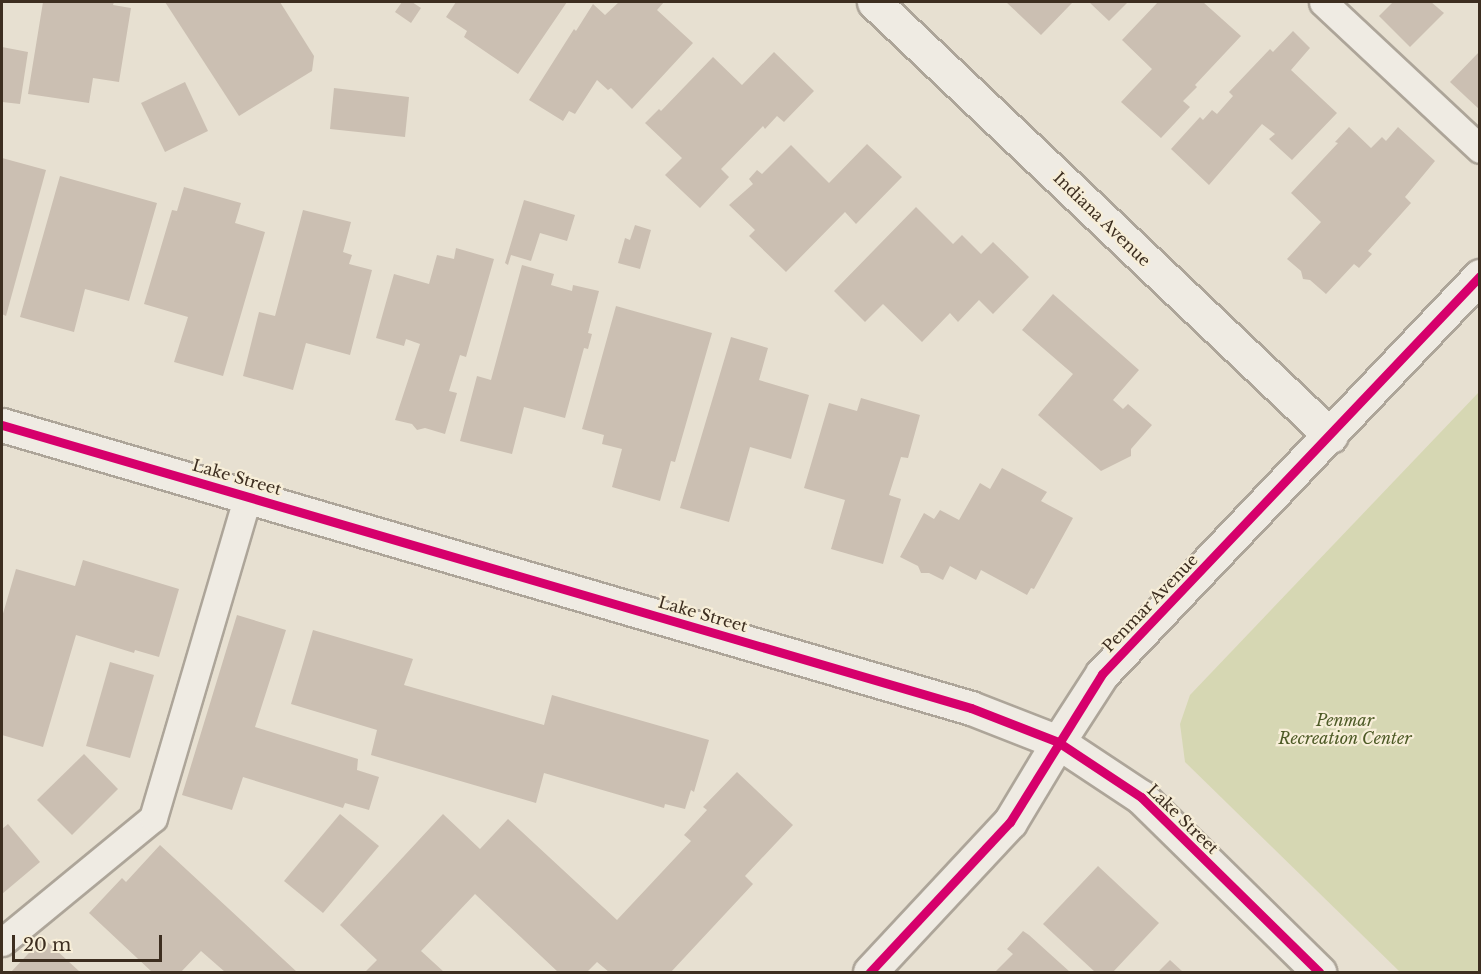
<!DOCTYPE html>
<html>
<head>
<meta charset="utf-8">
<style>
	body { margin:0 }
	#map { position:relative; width:1481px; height:974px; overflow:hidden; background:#e7e0d1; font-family:"Libre Baskerville",serif }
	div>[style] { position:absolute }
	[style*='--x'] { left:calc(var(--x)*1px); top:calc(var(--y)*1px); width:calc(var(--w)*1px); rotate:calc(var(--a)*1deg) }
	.green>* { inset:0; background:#d6d7b3 }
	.building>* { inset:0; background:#cbbfb2 }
	.roads { filter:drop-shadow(2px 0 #ada599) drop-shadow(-2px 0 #ada599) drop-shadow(0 2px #ada599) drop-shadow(0 -2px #ada599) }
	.lane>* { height:27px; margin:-13.5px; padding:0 13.5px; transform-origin:13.5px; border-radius:13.5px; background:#efebe3 }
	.street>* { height:33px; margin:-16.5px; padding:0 16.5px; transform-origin:16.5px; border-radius:16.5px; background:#efebe3 }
	.secondary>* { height:33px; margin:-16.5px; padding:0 16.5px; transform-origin:16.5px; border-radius:16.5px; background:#efebe3 }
	.cycleway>* { height:9px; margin:-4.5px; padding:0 4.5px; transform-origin:4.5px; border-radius:4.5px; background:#d6006c }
	span { translate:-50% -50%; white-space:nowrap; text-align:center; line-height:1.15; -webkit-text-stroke:4.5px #f7eed8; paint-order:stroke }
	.street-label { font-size:16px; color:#3d2e20 }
	.park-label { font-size:16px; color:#4d5a26; font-style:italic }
	.frame { position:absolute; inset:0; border:3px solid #3d2e20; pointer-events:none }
	.scale { position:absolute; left:12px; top:935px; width:150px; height:27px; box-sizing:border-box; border:3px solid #3d2e20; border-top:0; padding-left:8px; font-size:18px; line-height:21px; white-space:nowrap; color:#3d2e20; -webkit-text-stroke:4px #f7eed8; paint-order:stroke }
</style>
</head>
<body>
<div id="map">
	<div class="green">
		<div style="clip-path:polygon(1479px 392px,1479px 972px,1400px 972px,1185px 762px,1180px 724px,1190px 695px)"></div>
	</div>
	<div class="building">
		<div style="clip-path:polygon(43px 2px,114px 2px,113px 5px,131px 8px,119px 82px,93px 78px,89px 103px,28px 94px)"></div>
		<div style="clip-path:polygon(165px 2px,280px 2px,314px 56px,312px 71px,239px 116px)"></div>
		<div style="clip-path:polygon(402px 2px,412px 2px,421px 8px,411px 23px,395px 12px)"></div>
		<div style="clip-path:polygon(456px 2px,567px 2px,518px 74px,464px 37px,467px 31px,446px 17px)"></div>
		<div style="clip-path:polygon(619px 2px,664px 2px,657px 10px,693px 43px,632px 109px,611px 88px,608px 90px,597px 80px,575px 114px,569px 111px,563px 121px,529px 100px,574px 29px,576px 31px,593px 4px,605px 15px)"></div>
		<div style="clip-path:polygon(1006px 2px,1073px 2px,1041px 35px)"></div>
		<div style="clip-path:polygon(1089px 2px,1128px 2px,1109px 21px)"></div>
		<div style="clip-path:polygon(1158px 2px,1203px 2px,1241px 36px,1195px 85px,1197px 87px,1183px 101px,1190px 107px,1161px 138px,1121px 102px,1152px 69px,1122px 40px)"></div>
		<div style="clip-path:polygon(1393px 2px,1431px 2px,1444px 13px,1410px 47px,1379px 16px)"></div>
		<div style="clip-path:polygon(1293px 31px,1310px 48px,1291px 70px,1337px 113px,1292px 160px,1269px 139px,1275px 134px,1262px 124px,1209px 185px,1171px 149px,1200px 117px,1203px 120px,1212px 110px,1217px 114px,1233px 96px,1229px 92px,1270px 49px,1273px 52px)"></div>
		<div style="clip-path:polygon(2px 47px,28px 52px,20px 104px,2px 102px)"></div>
		<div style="clip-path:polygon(1480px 51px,1480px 110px,1450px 82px)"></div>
		<div style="clip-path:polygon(774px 52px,814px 91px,784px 122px,777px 116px,765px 129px,763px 126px,721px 169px,729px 177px,700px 208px,665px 175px,682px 158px,645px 123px,659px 109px,661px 111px,713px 57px,742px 85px)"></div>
		<div style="clip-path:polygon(185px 82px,208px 131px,165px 152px,141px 103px)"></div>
		<div style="clip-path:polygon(334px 88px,409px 97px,405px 137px,330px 129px)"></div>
		<div style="clip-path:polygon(1349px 127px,1371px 148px,1382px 137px,1386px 141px,1398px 127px,1435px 161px,1405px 197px,1411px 203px,1368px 251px,1372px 254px,1359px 268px,1354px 264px,1326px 294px,1310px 280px,1303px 279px,1301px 271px,1287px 259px,1321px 222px,1291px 193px,1338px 143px,1335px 142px)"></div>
		<div style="clip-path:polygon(867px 144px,902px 177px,856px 224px,845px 212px,786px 272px,749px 236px,755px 230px,729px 205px,753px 184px,749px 179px,757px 170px,762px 174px,791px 145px,829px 183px)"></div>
		<div style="clip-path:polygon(2px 158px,46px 170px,6px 316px,2px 314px)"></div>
		<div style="clip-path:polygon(60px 176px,157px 203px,129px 301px,85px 289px,74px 332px,20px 317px)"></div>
		<div style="clip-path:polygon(184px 187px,241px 203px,235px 223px,265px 232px,223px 376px,174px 362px,188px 317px,144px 304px,172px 210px,177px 211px)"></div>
		<div style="clip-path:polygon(524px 200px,575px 215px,567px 241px,540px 233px,531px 261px,511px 255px,508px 265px,505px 263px)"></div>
		<div style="clip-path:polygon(916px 207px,953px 244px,962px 235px,981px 254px,993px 242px,1029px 277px,993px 314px,979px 300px,958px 322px,950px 313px,922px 342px,883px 304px,865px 322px,834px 291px)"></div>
		<div style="clip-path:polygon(303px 210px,351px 222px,343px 252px,352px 255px,349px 264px,372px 270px,350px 355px,306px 343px,293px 390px,243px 376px,259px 312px,275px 316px)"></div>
		<div style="clip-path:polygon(635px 225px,651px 230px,640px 269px,618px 263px,625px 238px,630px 240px)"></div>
		<div style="clip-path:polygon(456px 248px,494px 259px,466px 357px,460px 355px,449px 391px,457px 393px,445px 434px,425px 428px,417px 430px,412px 424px,395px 420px,420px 344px,406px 339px,404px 346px,376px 338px,394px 274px,429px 284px,437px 255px,454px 259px)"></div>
		<div style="clip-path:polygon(522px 265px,554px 274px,551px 285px,572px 291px,573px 285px,599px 291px,588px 333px,592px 334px,588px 349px,584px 348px,565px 418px,524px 407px,512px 454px,460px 441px,477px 376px,491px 380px)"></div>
		<div style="clip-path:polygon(1053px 294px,1139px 370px,1113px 400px,1123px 409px,1128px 404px,1152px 425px,1131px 449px,1131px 456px,1101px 471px,1038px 415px,1073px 374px,1022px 330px)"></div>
		<div style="clip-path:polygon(616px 306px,712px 333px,675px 462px,671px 461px,660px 501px,612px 487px,622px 449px,602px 444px,604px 435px,582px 429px)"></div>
		<div style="clip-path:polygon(731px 337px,768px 348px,759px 380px,809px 395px,791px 459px,750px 447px,729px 522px,680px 508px)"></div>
		<div style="clip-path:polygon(861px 398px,920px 415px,908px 458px,901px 457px,889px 495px,901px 499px,883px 564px,831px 549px,845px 500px,804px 488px,829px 403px,857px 411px)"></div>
		<div style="clip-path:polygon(1002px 468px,1047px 492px,1041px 501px,1073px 518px,1034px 589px,1031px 588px,1027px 595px,981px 570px,976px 580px,950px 566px,943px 580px,929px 573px,921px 573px,918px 566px,900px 557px,924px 513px,934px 519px,940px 510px,959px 520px,980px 483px,990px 489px)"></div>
		<div style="clip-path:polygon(83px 560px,179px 589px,159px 657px,135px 650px,134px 653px,76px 635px,43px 747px,2px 735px,2px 617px,16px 569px,75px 586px)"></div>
		<div style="clip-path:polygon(237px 615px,286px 630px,255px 727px,358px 759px,357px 770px,379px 777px,369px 810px,345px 803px,343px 808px,243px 777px,232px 810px,182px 795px)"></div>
		<div style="clip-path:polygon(313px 630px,413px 659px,404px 685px,544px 725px,552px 695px,709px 740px,694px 792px,691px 790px,685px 809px,665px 804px,664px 808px,544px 773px,536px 803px,371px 755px,377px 730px,291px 704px)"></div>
		<div style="clip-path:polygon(110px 662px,154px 675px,130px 758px,86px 746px)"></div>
		<div style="clip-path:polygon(84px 754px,118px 789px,72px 835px,37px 800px)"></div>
		<div style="clip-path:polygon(737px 772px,793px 825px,745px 876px,753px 884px,671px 972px,609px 972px,597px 962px,587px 972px,558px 972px,475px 894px,421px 951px,444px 972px,365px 972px,377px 960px,340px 925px,443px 814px,480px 849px,508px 819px,617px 920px,691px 841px,684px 835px,707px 810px,703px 807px)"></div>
		<div style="clip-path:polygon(340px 814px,379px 846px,323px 913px,284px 881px)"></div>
		<div style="clip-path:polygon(8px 824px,40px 862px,2px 894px,2px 829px)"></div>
		<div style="clip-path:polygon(160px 845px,297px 972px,225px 972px,201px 951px,181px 972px,152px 972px,89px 913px,122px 878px,126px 882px)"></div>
		<div style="clip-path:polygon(1098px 866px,1159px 923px,1113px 972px,1095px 972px,1043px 924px)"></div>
		<div style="clip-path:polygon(1023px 931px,1029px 935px,1070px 972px,995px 972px,1013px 954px,1007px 949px)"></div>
		<div style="clip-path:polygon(43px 938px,80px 972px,11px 972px)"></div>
		<div style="clip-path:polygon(1170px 960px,1183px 972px,1158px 972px)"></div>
	</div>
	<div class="roads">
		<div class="lane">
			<div style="--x:1323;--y:2;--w:215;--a:43.1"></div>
			<div style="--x:2;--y:942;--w:195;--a:-39.4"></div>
			<div style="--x:153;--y:818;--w:336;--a:-73.6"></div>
		</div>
		<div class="street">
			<div style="--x:874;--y:2;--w:630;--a:43.52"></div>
			<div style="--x:870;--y:972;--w:205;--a:-47"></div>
			<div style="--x:1010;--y:822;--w:93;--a:-59"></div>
		</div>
		<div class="secondary">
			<div style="--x:2;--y:425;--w:1009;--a:16.28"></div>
			<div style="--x:971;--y:708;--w:93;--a:21.3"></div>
			<div style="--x:1058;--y:742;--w:100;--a:33.5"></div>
			<div style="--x:1141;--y:797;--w:250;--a:44.5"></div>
			<div style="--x:1058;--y:742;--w:81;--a:-57.1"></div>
			<div style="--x:1102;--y:674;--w:549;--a:-46.48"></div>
		</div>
	</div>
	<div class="cycleway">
		<div style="--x:2;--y:425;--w:1009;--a:16.28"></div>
		<div style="--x:971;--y:708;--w:93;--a:21.3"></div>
		<div style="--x:1058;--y:742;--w:100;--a:33.5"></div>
		<div style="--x:1141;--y:797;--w:250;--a:44.5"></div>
		<div style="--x:870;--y:972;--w:205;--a:-47"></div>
		<div style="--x:1010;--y:822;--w:174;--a:-58.1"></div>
		<div style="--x:1102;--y:674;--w:549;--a:-46.48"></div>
	</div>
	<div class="street-label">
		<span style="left:1102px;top:219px;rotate:44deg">Indiana Avenue</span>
		<span style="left:237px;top:477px;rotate:16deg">Lake Street</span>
		<span style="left:1150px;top:603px;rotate:-46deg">Penmar Avenue</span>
		<span style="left:703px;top:614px;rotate:16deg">Lake Street</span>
		<span style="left:1183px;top:819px;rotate:44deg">Lake Street</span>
	</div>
	<div class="park-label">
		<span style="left:1345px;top:729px">Penmar<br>Recreation Center</span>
	</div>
	<div class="frame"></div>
	<div class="scale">20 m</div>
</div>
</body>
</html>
